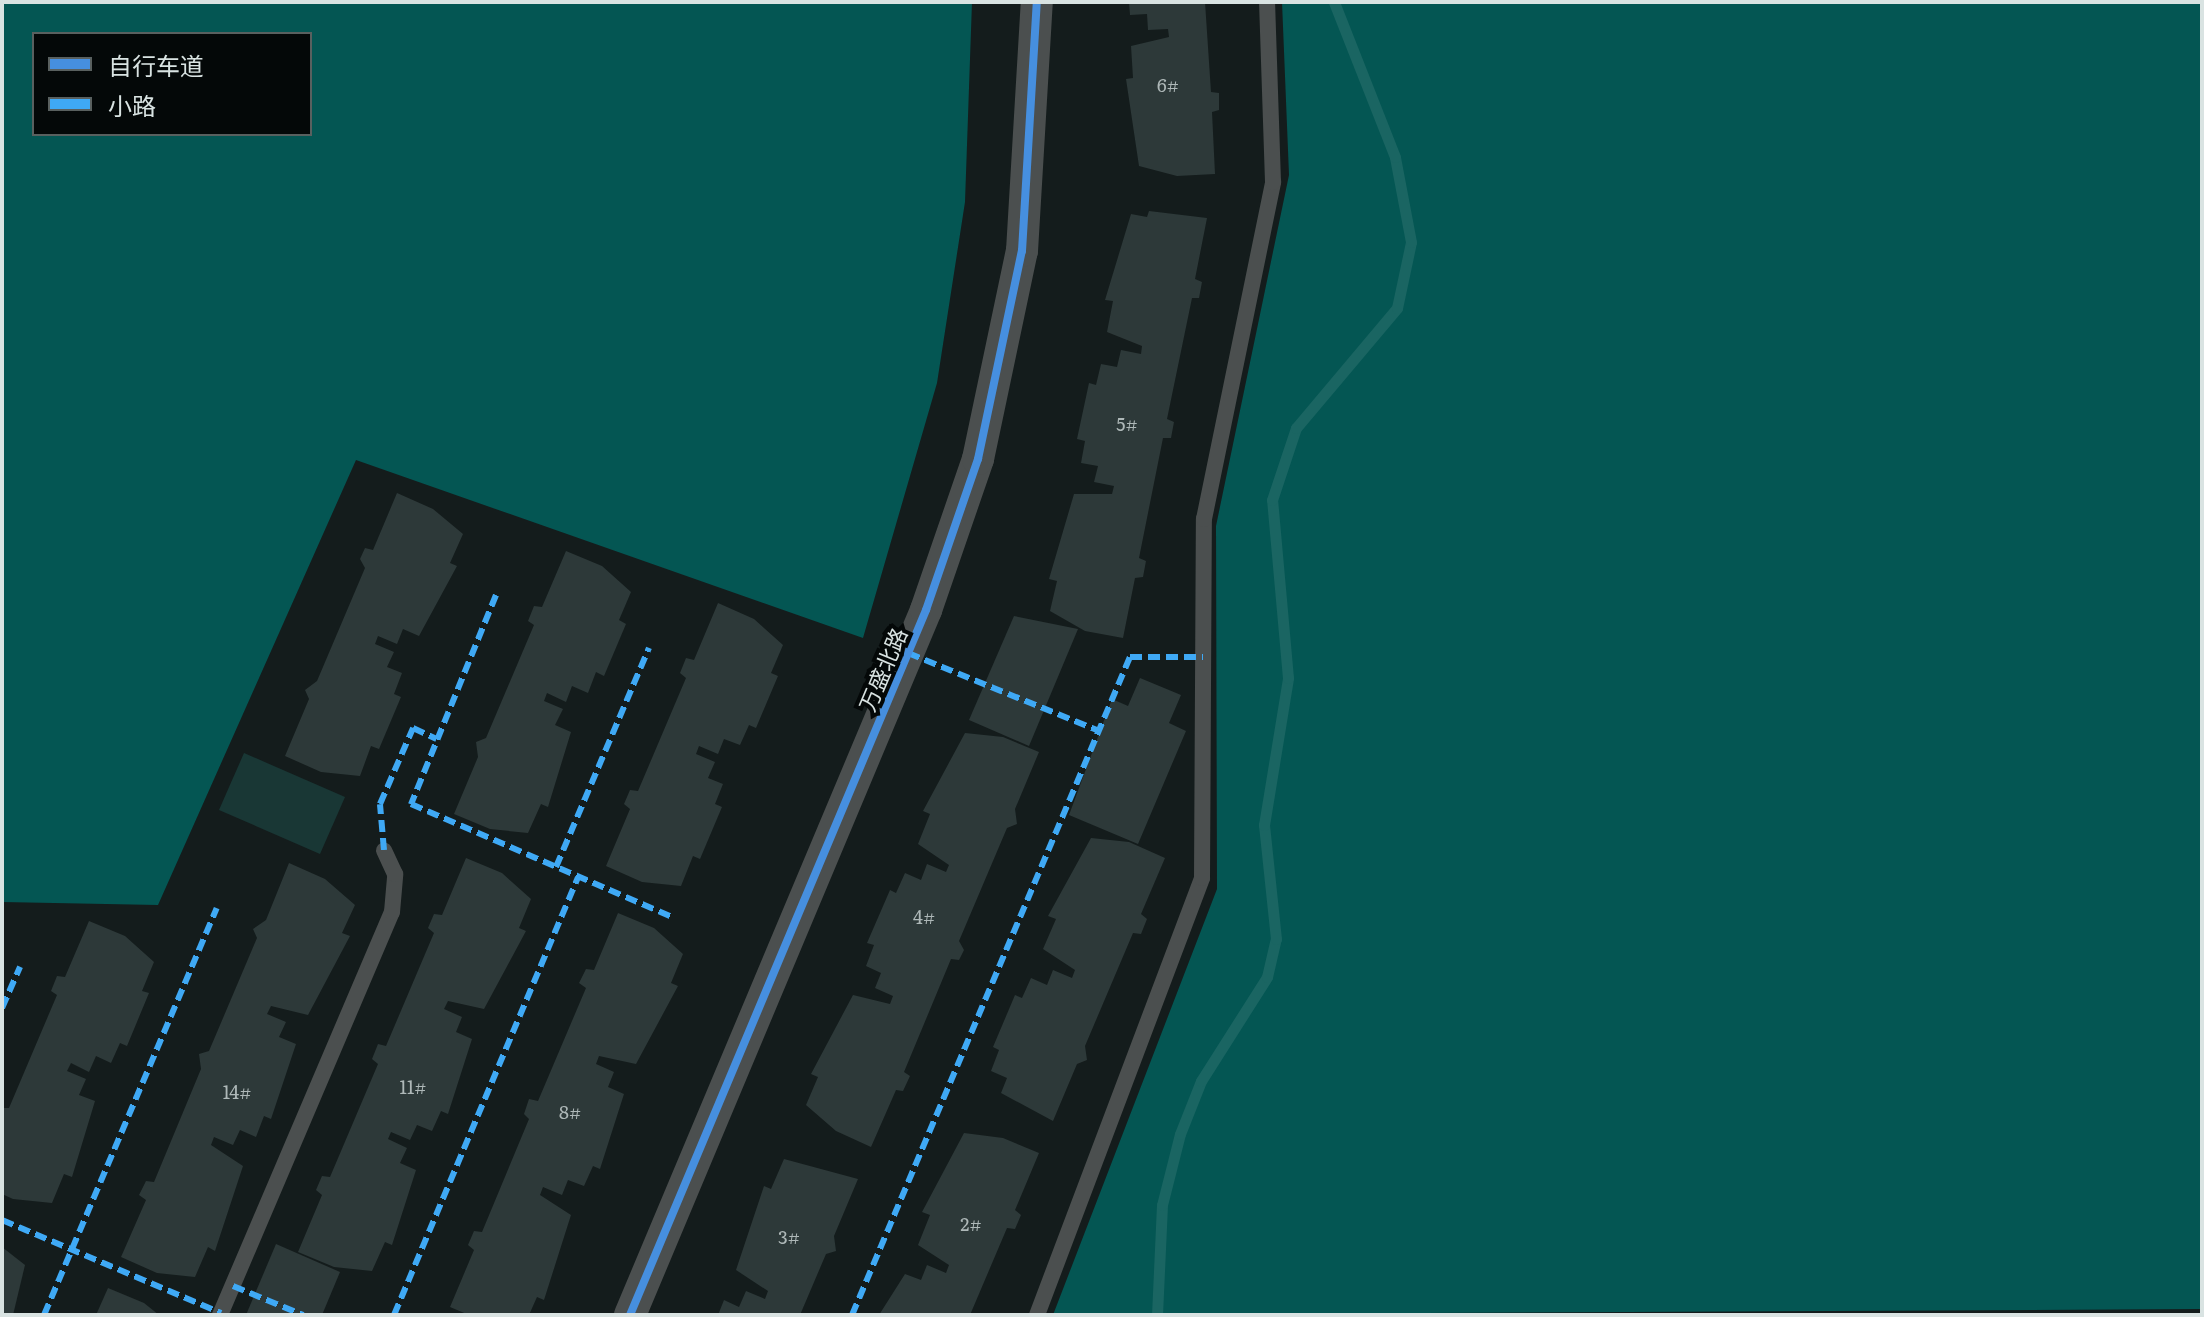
<!DOCTYPE html>
<html>
<head>
<meta charset="utf-8">
<style>
	body { margin:0 }
	#map { position:relative; width:2204px; height:1317px; overflow:hidden; background:#141c1c; font-family:Literata,"Noto Sans SC",serif }
	div>[style] { position:absolute }
	[style*='--x'] { left:calc(var(--x)*1px); top:calc(var(--y)*1px); width:calc(var(--w)*1px); rotate:calc(var(--a)*1deg) }
	.green>* { inset:0; background:#193735 }
	.forest>* { inset:0; background:#045653 }
	.stream>* { height:11px; margin:-5.5px; padding:0 5.5px; transform-origin:5.5px; border-radius:5.5px; background:#1a6562 }
	.building>* { inset:0; background:#2d3939 }
	.service>* { height:16px; margin:-8px; padding:0 8px; transform-origin:8px; border-radius:8px; background:#4b4f4f }
	.minor>* { height:32px; margin:-16px; padding:0 16px; transform-origin:16px; border-radius:16px; background:#4b4f4f }
	.quiet>* { height:6px; margin-top:-3px; transform-origin:0; background:repeating-linear-gradient(90deg,#3fa9f5 0 12px,transparent 0 18px) }
	.cycleway>* { height:8px; margin:-4px; padding:0 4px; transform-origin:4px; border-radius:4px; background:#468fdf }
	span { translate:-50% -50%; white-space:nowrap; text-align:center; line-height:1.15; -webkit-text-stroke:8px #040808; paint-order:stroke }
	.number-label { font-size:18px; color:#aeb8b8 }
	.number-label span { -webkit-text-stroke-width:0 }
	.street-label { font-size:22px; color:#d9e3e2 }
	.frame { position:absolute; inset:0; border:4px solid #d9e3e2; pointer-events:none }
	.legend { position:absolute; left:32px; top:32px; width:280px; height:104px; box-sizing:border-box; background:#040808; border:2px solid #59605f; margin:0; padding:10px 14px; list-style:none; font-size:24px; color:#d9e3e2 }
	.legend li { display:flex; align-items:center; gap:16px; height:40px }
	.legend b { width:40px; border:2px solid #59605f }
</style>
</head>
<body>
<div id="map">
	<div class="green">
		<div style="clip-path:polygon(244px 753px,345px 797px,320px 854px,219px 810px)"></div>
	</div>
	<div class="forest">
		<div style="clip-path:polygon(evenodd,2px 2px,972px 2px,965px 202px,937px 383px,863px 638px,356px 460px,158px 905px,2px 902px,2px 2px,34px 34px,310px 34px,310px 134px,34px 134px,34px 34px)"></div>
		<div style="clip-path:polygon(1282px 2px,2202px 2px,2202px 1309px,1053px 1315px,1217px 889px,1216px 526px,1289px 175px)"></div>
	</div>
	<div class="stream">
		<div style="--x:1157;--y:1315;--w:110;--a:-87.4"></div>
		<div style="--x:1162;--y:1205;--w:73;--a:-75.8"></div>
		<div style="--x:1180;--y:1134;--w:57;--a:-68.4"></div>
		<div style="--x:1201;--y:1081;--w:123;--a:-57.6"></div>
		<div style="--x:1267;--y:977;--w:39;--a:-77"></div>
		<div style="--x:1276;--y:939;--w:115;--a:-96"></div>
		<div style="--x:1264;--y:825;--w:149;--a:-80.7"></div>
		<div style="--x:1288;--y:678;--w:179;--a:-95.1"></div>
		<div style="--x:1272;--y:500;--w:76;--a:-71.6"></div>
		<div style="--x:1296;--y:428;--w:157;--a:-49.9"></div>
		<div style="--x:1397;--y:308;--w:67;--a:-78"></div>
		<div style="--x:1411;--y:242;--w:86;--a:-100.7"></div>
		<div style="--x:1395;--y:157;--w:167;--a:-111.5"></div>
	</div>
	<div class="building">
		<div style="clip-path:polygon(1129px 2px,1205px 2px,1211px 92px,1219px 93px,1219px 110px,1212px 112px,1215px 174px,1177px 176px,1139px 166px,1126px 79px,1133px 78px,1131px 46px,1169px 37px,1168px 29px,1148px 30px,1147px 14px,1130px 15px)"></div>
		<div style="clip-path:polygon(1149px 211px,1207px 218px,1195px 279px,1202px 282px,1199px 298px,1192px 298px,1167px 419px,1174px 422px,1171px 438px,1163px 438px,1139px 558px,1146px 561px,1143px 577px,1135px 578px,1123px 638px,1085px 631px,1050px 611px,1057px 581px,1049px 579px,1074px 494px,1112px 494px,1114px 486px,1094px 482px,1098px 466px,1081px 463px,1085px 441px,1077px 439px,1089px 383px,1096px 385px,1101px 364px,1117px 367px,1121px 350px,1141px 354px,1142px 346px,1107px 332px,1113px 301px,1105px 300px,1131px 214px,1147px 217px)"></div>
		<div style="clip-path:polygon(397px 493px,433px 509px,463px 534px,450px 563px,457px 566px,419px 636px,403px 629px,397px 644px,378px 636px,375px 644px,394px 652px,387px 667px,402px 673px,394px 694px,401px 697px,379px 749px,371px 746px,360px 776px,321px 772px,285px 756px,309px 699px,305px 690px,317px 681px,365px 568px,360px 559px,365px 548px,373px 550px)"></div>
		<div style="clip-path:polygon(566px 551px,602px 566px,631px 592px,619px 620px,626px 624px,604px 676px,596px 672px,588px 693px,572px 686px,566px 702px,547px 693px,544px 701px,563px 709px,555px 725px,571px 732px,548px 807px,541px 804px,528px 833px,490px 829px,454px 814px,478px 757px,476px 742px,486px 738px,534px 625px,528px 621px,534px 606px,542px 607px)"></div>
		<div style="clip-path:polygon(718px 603px,754px 619px,783px 645px,771px 673px,778px 676px,756px 728px,749px 725px,740px 745px,724px 739px,718px 754px,699px 746px,696px 754px,715px 762px,708px 778px,723px 784px,715px 804px,722px 807px,700px 859px,693px 856px,681px 886px,642px 882px,606px 866px,630px 809px,624px 804px,630px 790px,638px 791px,686px 678px,680px 673px,686px 658px,694px 660px)"></div>
		<div style="clip-path:polygon(1014px 616px,1078px 629px,1029px 746px,969px 720px)"></div>
		<div style="clip-path:polygon(1140px 678px,1181px 695px,1169px 723px,1186px 731px,1138px 844px,1069px 815px,1112px 699px,1128px 706px)"></div>
		<div style="clip-path:polygon(965px 733px,1003px 737px,1039px 752px,1015px 809px,1017px 824px,1007px 828px,959px 941px,964px 950px,959px 960px,951px 959px,904px 1072px,910px 1076px,903px 1091px,896px 1090px,871px 1147px,836px 1131px,806px 1105px,818px 1077px,811px 1074px,853px 995px,890px 1004px,893px 996px,875px 988px,881px 973px,866px 966px,874px 945px,867px 943px,890px 890px,896px 893px,905px 873px,921px 880px,927px 864px,946px 872px,949px 865px,918px 844px,930px 814px,923px 811px)"></div>
		<div style="clip-path:polygon(1091px 838px,1129px 842px,1165px 858px,1141px 914px,1147px 919px,1141px 934px,1133px 933px,1085px 1046px,1087px 1060px,1077px 1064px,1053px 1121px,1001px 1093px,1007px 1078px,991px 1071px,999px 1050px,993px 1047px,1015px 995px,1022px 998px,1031px 978px,1047px 985px,1053px 970px,1072px 978px,1075px 970px,1043px 949px,1056px 919px,1048px 916px)"></div>
		<div style="clip-path:polygon(466px 858px,502px 873px,531px 899px,519px 928px,526px 931px,484px 1009px,448px 1001px,444px 1009px,462px 1017px,456px 1032px,472px 1039px,448px 1114px,441px 1111px,432px 1131px,417px 1125px,410px 1140px,391px 1132px,388px 1139px,407px 1148px,400px 1163px,416px 1170px,392px 1245px,385px 1242px,372px 1271px,334px 1267px,298px 1252px,322px 1195px,316px 1190px,322px 1176px,330px 1177px,378px 1064px,372px 1059px,378px 1044px,386px 1046px,434px 933px,428px 928px,434px 914px,442px 915px)"></div>
		<div style="clip-path:polygon(289px 863px,325px 879px,355px 905px,342px 933px,350px 936px,308px 1015px,271px 1006px,267px 1014px,286px 1022px,279px 1037px,296px 1044px,271px 1119px,264px 1116px,256px 1137px,240px 1130px,233px 1145px,214px 1137px,211px 1145px,243px 1166px,215px 1251px,208px 1247px,195px 1277px,157px 1273px,121px 1257px,146px 1200px,139px 1195px,146px 1181px,154px 1182px,201px 1069px,199px 1054px,209px 1051px,257px 938px,253px 929px,266px 920px)"></div>
		<div style="clip-path:polygon(618px 913px,654px 928px,683px 954px,671px 983px,678px 986px,636px 1064px,599px 1056px,596px 1064px,614px 1072px,608px 1087px,624px 1094px,600px 1169px,593px 1166px,584px 1186px,568px 1180px,562px 1195px,543px 1187px,540px 1195px,571px 1215px,544px 1300px,537px 1297px,529px 1315px,469px 1315px,450px 1307px,474px 1250px,468px 1245px,474px 1231px,482px 1232px,529px 1119px,524px 1114px,529px 1099px,538px 1101px,586px 988px,579px 983px,586px 969px,594px 970px)"></div>
		<div style="clip-path:polygon(89px 921px,125px 936px,154px 962px,142px 991px,149px 993px,127px 1046px,120px 1043px,111px 1063px,96px 1056px,89px 1072px,71px 1063px,67px 1071px,86px 1079px,79px 1095px,95px 1101px,72px 1177px,64px 1174px,52px 1203px,13px 1199px,2px 1194px,2px 1108px,9px 1108px,57px 995px,51px 991px,57px 976px,65px 977px)"></div>
		<div style="clip-path:polygon(964px 1133px,1003px 1138px,1039px 1153px,1015px 1210px,1021px 1215px,1015px 1229px,1007px 1228px,970px 1315px,879px 1315px,905px 1274px,921px 1280px,927px 1265px,946px 1273px,949px 1265px,918px 1245px,930px 1215px,922px 1212px)"></div>
		<div style="clip-path:polygon(784px 1159px,858px 1179px,834px 1236px,836px 1251px,826px 1254px,800px 1315px,718px 1315px,724px 1300px,739px 1307px,746px 1291px,765px 1299px,768px 1291px,736px 1270px,764px 1186px,771px 1189px)"></div>
		<div style="clip-path:polygon(276px 1244px,340px 1272px,322px 1315px,246px 1315px)"></div>
		<div style="clip-path:polygon(2px 1247px,25px 1265px,13px 1315px,2px 1315px)"></div>
		<div style="clip-path:polygon(108px 1288px,144px 1303px,159px 1315px,96px 1315px)"></div>
	</div>
	<div class="service">
		<div style="--x:220;--y:1315;--w:438;--a:-66.9"></div>
		<div style="--x:392;--y:912;--w:38;--a:-85"></div>
		<div style="--x:395;--y:874;--w:26;--a:-115"></div>
		<div style="--x:1037;--y:1315;--w:467;--a:-69.3"></div>
		<div style="--x:1202;--y:878;--w:359;--a:-89.7"></div>
		<div style="--x:1204;--y:519;--w:344;--a:-78.4"></div>
		<div style="--x:1273;--y:182;--w:180;--a:-91.9"></div>
	</div>
	<div class="minor">
		<div style="--x:630;--y:1315;--w:765;--a:-67.22"></div>
		<div style="--x:926;--y:610;--w:160;--a:-71"></div>
		<div style="--x:978;--y:459;--w:213;--a:-78.1"></div>
		<div style="--x:1022;--y:251;--w:249;--a:-86.6"></div>
	</div>
	<div class="quiet">
		<div style="--x:496;--y:595;--w:226;--a:112.1"></div>
		<div style="--x:411;--y:804;--w:287;--a:23.4"></div>
		<div style="--x:908;--y:653;--w:206;--a:22.2"></div>
		<div style="--x:384;--y:850;--w:46;--a:-95"></div>
		<div style="--x:380;--y:804;--w:83;--a:-66.5"></div>
		<div style="--x:413;--y:728;--w:26;--a:25"></div>
		<div style="--x:556;--y:867;--w:238;--a:-67"></div>
		<div style="--x:2;--y:1008;--w:45;--a:-66.3"></div>
		<div style="--x:2;--y:1220;--w:238;--a:23"></div>
		<div style="--x:233;--y:1286;--w:76;--a:22.5"></div>
		<div style="--x:44;--y:1315;--w:442;--a:-67"></div>
		<div style="--x:394;--y:1315;--w:475;--a:-67.2"></div>
		<div style="--x:852;--y:1315;--w:714;--a:-67.1"></div>
		<div style="--x:1130;--y:657;--w:73;--a:0"></div>
	</div>
	<div class="cycleway">
		<div style="--x:630;--y:1315;--w:765;--a:-67.22"></div>
		<div style="--x:926;--y:610;--w:160;--a:-71"></div>
		<div style="--x:978;--y:459;--w:213;--a:-78.1"></div>
		<div style="--x:1022;--y:251;--w:249;--a:-86.6"></div>
	</div>
	<div class="number-label">
		<span style="left:1168px;top:85px">6#</span>
		<span style="left:1127px;top:424px">5#</span>
		<span style="left:924px;top:917px">4#</span>
		<span style="left:413px;top:1087px">11#</span>
		<span style="left:237px;top:1092px">14#</span>
		<span style="left:570px;top:1112px">8#</span>
		<span style="left:971px;top:1224px">2#</span>
		<span style="left:789px;top:1237px">3#</span>
	</div>
	<div class="street-label">
		<span style="left:882px;top:669px;rotate:-67deg">万盛北路</span>
	</div>
	<div class="frame"></div>
	<ul class="legend">
	<li><b style="height:10px;background:#468fdf"></b>自行车道</li>
	<li><b style="height:10px;background:#3fa9f5"></b>小路</li>
	</ul>
</div>
</body>
</html>
